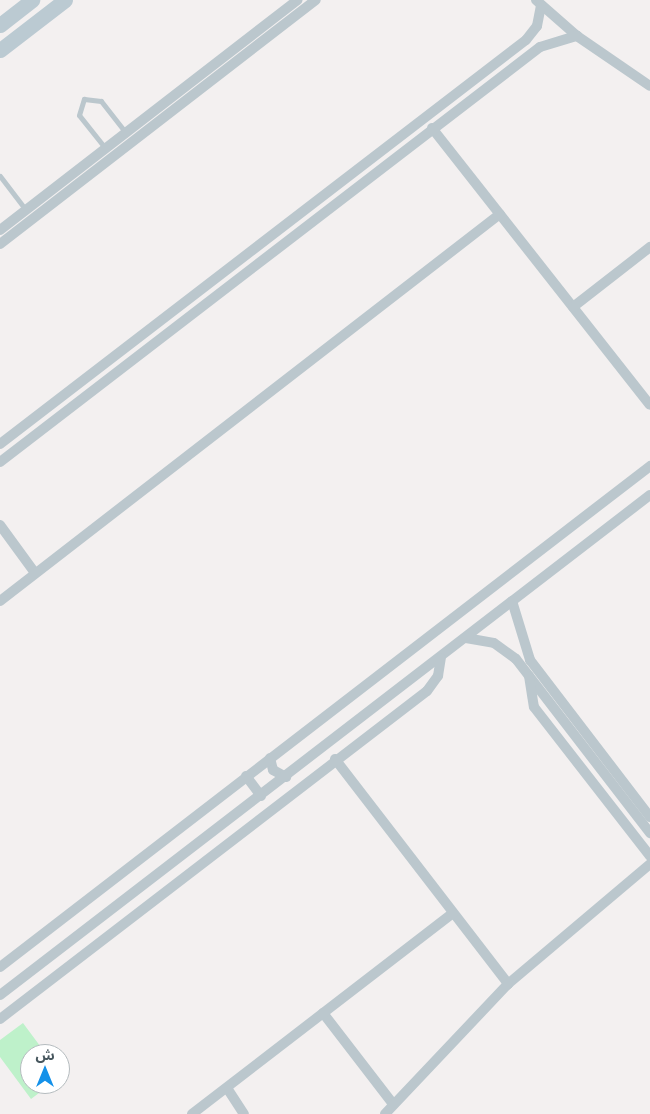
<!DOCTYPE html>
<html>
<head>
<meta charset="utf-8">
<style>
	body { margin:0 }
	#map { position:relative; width:650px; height:1114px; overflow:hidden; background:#f3f0f0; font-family:"DM Sans","Noto Sans Arabic",sans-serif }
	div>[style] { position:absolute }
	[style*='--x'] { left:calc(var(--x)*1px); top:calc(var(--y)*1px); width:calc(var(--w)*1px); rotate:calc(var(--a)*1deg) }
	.green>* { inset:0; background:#bef1ca }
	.lane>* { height:5px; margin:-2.5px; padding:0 2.5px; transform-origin:2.5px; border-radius:2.5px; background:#bbc7cd }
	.street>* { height:10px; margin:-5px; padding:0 5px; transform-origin:5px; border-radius:5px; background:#bbc7cd }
	.secondary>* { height:15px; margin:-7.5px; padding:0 7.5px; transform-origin:7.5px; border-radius:7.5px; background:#bbcad2 }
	span { translate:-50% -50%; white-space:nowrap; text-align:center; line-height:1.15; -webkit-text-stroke:4.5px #fff; paint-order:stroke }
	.north { position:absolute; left:20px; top:1044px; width:50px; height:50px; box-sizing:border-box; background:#fff; border:1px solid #b5bcbf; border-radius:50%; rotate:0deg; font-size:14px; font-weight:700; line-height:20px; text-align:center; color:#47575e }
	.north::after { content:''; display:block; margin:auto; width:18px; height:22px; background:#1491e9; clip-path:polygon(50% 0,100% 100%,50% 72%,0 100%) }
</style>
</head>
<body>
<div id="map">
	<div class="green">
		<div style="clip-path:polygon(23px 1023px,46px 1054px,30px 1054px,30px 1084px,51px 1084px,31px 1099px,0 1057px,0 1040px)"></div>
	</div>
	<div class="lane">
		<div style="--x:106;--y:149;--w:43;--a:-128.5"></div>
		<div style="--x:79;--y:115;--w:17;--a:-73"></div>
		<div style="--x:84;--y:99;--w:17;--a:7"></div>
		<div style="--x:101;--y:101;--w:41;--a:52"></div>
		<div style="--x:0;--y:176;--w:43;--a:52.6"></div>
	</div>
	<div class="street">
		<div style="--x:536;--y:0;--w:55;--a:41.3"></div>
		<div style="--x:577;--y:36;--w:88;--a:34.4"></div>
		<div style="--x:432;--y:128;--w:352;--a:51.8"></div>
		<div style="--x:0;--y:230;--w:376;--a:-37.7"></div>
		<div style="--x:0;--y:244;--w:399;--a:-37.7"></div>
		<div style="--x:573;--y:307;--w:98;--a:-37.9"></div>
		<div style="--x:0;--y:444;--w:663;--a:-37.53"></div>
		<div style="--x:526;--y:40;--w:18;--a:-52"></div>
		<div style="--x:537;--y:26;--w:21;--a:-79"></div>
		<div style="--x:0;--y:462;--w:681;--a:-37.54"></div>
		<div style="--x:540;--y:47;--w:39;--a:-17"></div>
		<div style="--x:0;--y:525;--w:59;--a:53.9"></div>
		<div style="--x:0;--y:601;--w:632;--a:-37.74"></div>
		<div style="--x:512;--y:601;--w:62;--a:73"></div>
		<div style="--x:530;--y:660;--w:198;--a:52.6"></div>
		<div style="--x:466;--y:638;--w:28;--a:10"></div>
		<div style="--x:494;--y:643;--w:27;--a:36"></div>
		<div style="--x:516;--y:659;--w:220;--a:52.4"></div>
		<div style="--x:529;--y:676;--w:31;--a:81"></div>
		<div style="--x:534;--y:707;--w:189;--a:52.1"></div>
		<div style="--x:270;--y:758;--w:12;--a:76"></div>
		<div style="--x:273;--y:770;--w:15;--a:28"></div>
		<div style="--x:335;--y:759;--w:284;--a:52.4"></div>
		<div style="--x:246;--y:776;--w:25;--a:53"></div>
		<div style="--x:0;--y:967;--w:821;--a:-37.62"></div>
		<div style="--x:0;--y:995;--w:820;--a:-37.57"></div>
		<div style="--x:323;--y:1013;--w:115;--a:52.4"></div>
		<div style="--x:0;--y:1019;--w:538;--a:-37.53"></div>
		<div style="--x:427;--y:691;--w:19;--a:-54"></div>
		<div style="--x:438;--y:676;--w:18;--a:-81"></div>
		<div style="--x:227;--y:1088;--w:31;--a:57"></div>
		<div style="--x:192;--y:1114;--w:329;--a:-37.6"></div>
		<div style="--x:385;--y:1114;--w:179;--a:-46.6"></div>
		<div style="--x:508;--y:984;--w:186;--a:-40.2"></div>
	</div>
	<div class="secondary">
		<div style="--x:0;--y:25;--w:41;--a:-38"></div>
		<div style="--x:0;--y:50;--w:82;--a:-37.6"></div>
	</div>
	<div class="north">ش</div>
</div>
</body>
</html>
